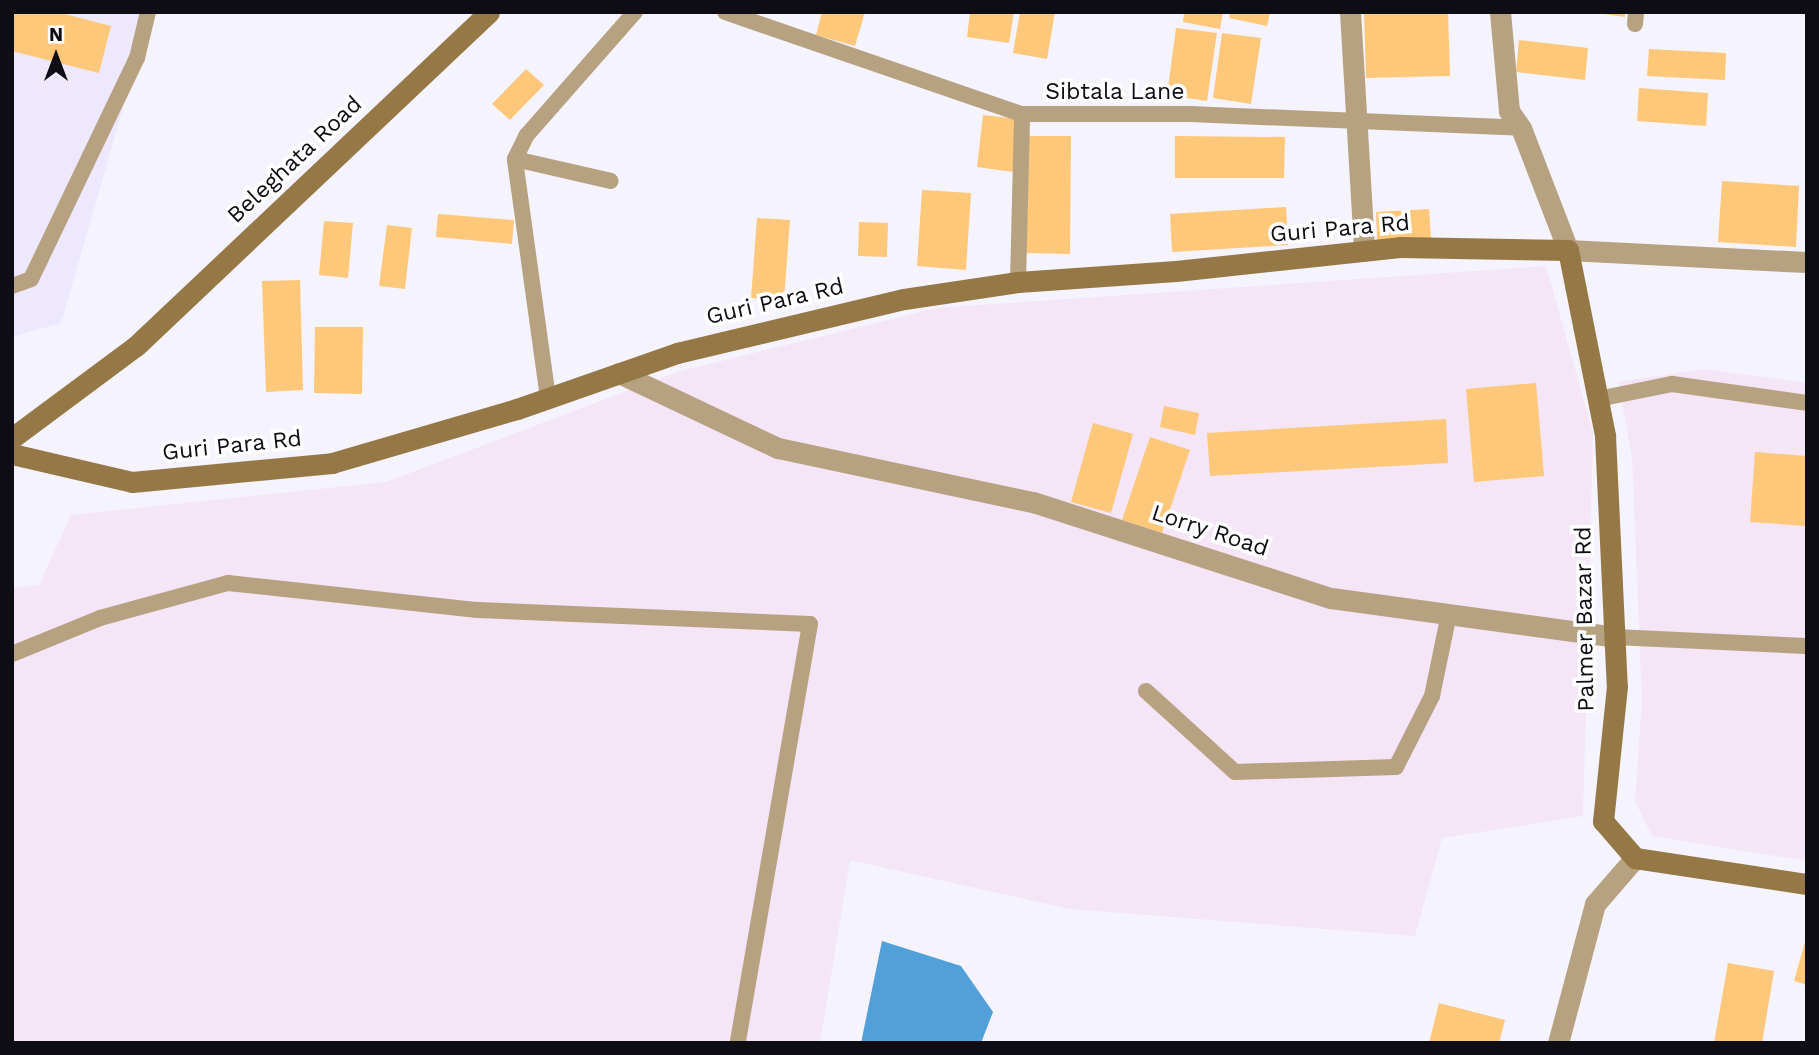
<!DOCTYPE html>
<html>
<head>
<meta charset="utf-8">
<style>
	body { margin:0 }
	#map { position:relative; width:1819px; height:1055px; overflow:hidden; background:#f5f3fe; font-family:"Work Sans",sans-serif }
	div>[style] { position:absolute }
	[style*='--x'] { left:calc(var(--x)*1px); top:calc(var(--y)*1px); width:calc(var(--w)*1px); rotate:calc(var(--a)*1deg) }
	.built>* { inset:0; background:#ede8fd }
	.industrial>* { inset:0; background:#f4e5f7 }
	.water>* { inset:0; background:#52a0d9 }
	.building>* { inset:0; background:#fdc879 }
	.service>* { height:16px; margin:-8px; padding:0 8px; transform-origin:8px; border-radius:8px; background:#b6a180 }
	.minor>* { height:21px; margin:-10.5px; padding:0 10.5px; transform-origin:10.5px; border-radius:10.5px; background:#b6a180 }
	.tertiary>* { height:21px; margin:-10.5px; padding:0 10.5px; transform-origin:10.5px; border-radius:10.5px; background:#b6a180 }
	.secondary>* { height:21px; margin:-10.5px; padding:0 10.5px; transform-origin:10.5px; border-radius:10.5px; background:#967846 }
	span { translate:-50% -50%; white-space:nowrap; text-align:center; line-height:1.15; -webkit-text-stroke:7px #fff; paint-order:stroke }
	.street-label { font-size:23px; color:#0e0d13 }
	.frame { position:absolute; inset:0; border:14px solid #0e0d13; pointer-events:none }
	.north { position:absolute; left:21px; top:21px; width:70px; height:70px; -webkit-text-stroke:5px #fff; paint-order:stroke; rotate:0deg; font-size:19px; font-weight:700; line-height:28px; text-align:center; color:#0e0d13 }
	.north::after { content:''; display:block; margin:auto; width:24px; height:32px; background:#0e0d13; clip-path:polygon(50% 0,100% 100%,50% 72%,0 100%) }
</style>
</head>
<body>
<div id="map">
	<div class="built">
		<div style="clip-path:polygon(12px 12px,151px 12px,61px 323px,12px 337px)"></div>
	</div>
	<div class="industrial">
		<div style="clip-path:polygon(1546px 266px,1593px 433px,1583px 816px,1442px 838px,1415px 936px,1070px 909px,850px 860px,820px 1043px,12px 1043px,12px 588px,39px 585px,71px 515px,386px 482px,677px 372px,937px 308px)"></div>
		<div style="clip-path:polygon(1704px 369px,1807px 383px,1807px 861px,1652px 836px,1635px 801px,1642px 701px,1632px 456px,1618px 382px)"></div>
	</div>
	<div class="water">
		<div style="clip-path:polygon(882px 941px,961px 966px,993px 1012px,981px 1043px,861px 1043px)"></div>
	</div>
	<div class="building">
		<div style="clip-path:polygon(12px 12px,57px 12px,111px 26px,99px 73px,12px 51px)"></div>
		<div style="clip-path:polygon(822px 12px,865px 12px,855px 46px,816px 35px)"></div>
		<div style="clip-path:polygon(970px 12px,1014px 12px,1009px 43px,967px 37px)"></div>
		<div style="clip-path:polygon(1020px 12px,1055px 12px,1047px 59px,1013px 53px)"></div>
		<div style="clip-path:polygon(1184px 12px,1223px 12px,1220px 29px,1183px 22px)"></div>
		<div style="clip-path:polygon(1230px 12px,1270px 12px,1267px 26px,1229px 18px)"></div>
		<div style="clip-path:polygon(1364px 12px,1448px 12px,1450px 76px,1366px 78px)"></div>
		<div style="clip-path:polygon(1591px 12px,1625px 12px,1625px 17px)"></div>
		<div style="clip-path:polygon(1176px 28px,1217px 33px,1207px 101px,1167px 95px)"></div>
		<div style="clip-path:polygon(1222px 33px,1261px 38px,1251px 104px,1213px 98px)"></div>
		<div style="clip-path:polygon(1519px 40px,1588px 48px,1585px 80px,1516px 72px)"></div>
		<div style="clip-path:polygon(1649px 49px,1726px 53px,1725px 80px,1647px 76px)"></div>
		<div style="clip-path:polygon(526px 69px,544px 85px,510px 120px,492px 104px)"></div>
		<div style="clip-path:polygon(1639px 88px,1708px 93px,1706px 126px,1637px 121px)"></div>
		<div style="clip-path:polygon(983px 115px,1019px 119px,1013px 172px,977px 167px)"></div>
		<div style="clip-path:polygon(1024px 136px,1071px 136px,1070px 254px,1023px 253px)"></div>
		<div style="clip-path:polygon(1175px 136px,1285px 137px,1284px 178px,1175px 178px)"></div>
		<div style="clip-path:polygon(1722px 181px,1799px 186px,1796px 247px,1718px 242px)"></div>
		<div style="clip-path:polygon(922px 190px,971px 193px,966px 270px,917px 266px)"></div>
		<div style="clip-path:polygon(1286px 207px,1288px 245px,1172px 252px,1170px 214px)"></div>
		<div style="clip-path:polygon(1429px 209px,1431px 239px,1377px 241px,1376px 212px)"></div>
		<div style="clip-path:polygon(438px 214px,514px 220px,512px 244px,436px 237px)"></div>
		<div style="clip-path:polygon(757px 218px,790px 220px,784px 300px,751px 298px)"></div>
		<div style="clip-path:polygon(324px 221px,353px 223px,348px 278px,319px 275px)"></div>
		<div style="clip-path:polygon(859px 222px,888px 223px,887px 257px,858px 256px)"></div>
		<div style="clip-path:polygon(387px 225px,412px 228px,405px 289px,379px 286px)"></div>
		<div style="clip-path:polygon(300px 280px,303px 390px,266px 392px,262px 281px)"></div>
		<div style="clip-path:polygon(315px 327px,363px 327px,362px 394px,314px 393px)"></div>
		<div style="clip-path:polygon(1536px 383px,1544px 476px,1474px 482px,1466px 389px)"></div>
		<div style="clip-path:polygon(1164px 406px,1199px 413px,1195px 435px,1160px 427px)"></div>
		<div style="clip-path:polygon(1446px 419px,1448px 463px,1210px 476px,1207px 433px)"></div>
		<div style="clip-path:polygon(1093px 423px,1133px 434px,1111px 513px,1071px 502px)"></div>
		<div style="clip-path:polygon(1150px 437px,1190px 450px,1162px 533px,1122px 520px)"></div>
		<div style="clip-path:polygon(1755px 452px,1807px 456px,1807px 526px,1750px 522px)"></div>
		<div style="clip-path:polygon(1807px 935px,1807px 985px,1794px 981px)"></div>
		<div style="clip-path:polygon(1728px 963px,1774px 971px,1762px 1043px,1714px 1043px)"></div>
		<div style="clip-path:polygon(1439px 1003px,1505px 1020px,1499px 1043px,1429px 1043px)"></div>
	</div>
	<div class="service">
		<div style="--x:725;--y:12;--w:314;--a:19"></div>
		<div style="--x:1022;--y:114;--w:168;--a:0"></div>
		<div style="--x:1190;--y:114;--w:331;--a:2.4"></div>
		<div style="--x:1635;--y:24;--w:12;--a:-85"></div>
		<div style="--x:515;--y:159;--w:25;--a:-64"></div>
		<div style="--x:526;--y:136;--w:165;--a:-48.7"></div>
		<div style="--x:1018;--y:282;--w:168;--a:-88.6"></div>
		<div style="--x:12;--y:286;--w:20;--a:-20"></div>
		<div style="--x:31;--y:279;--w:245;--a:-64.4"></div>
		<div style="--x:137;--y:58;--w:47;--a:-76.6"></div>
		<div style="--x:548;--y:398;--w:241;--a:-97.9"></div>
		<div style="--x:515;--y:159;--w:98;--a:12.9"></div>
		<div style="--x:1598;--y:399;--w:76;--a:-11.5"></div>
		<div style="--x:1672;--y:384;--w:136;--a:8"></div>
		<div style="--x:1615;--y:637;--w:192;--a:2.7"></div>
		<div style="--x:12;--y:654;--w:95;--a:-22.2"></div>
		<div style="--x:100;--y:618;--w:133;--a:-15.3"></div>
		<div style="--x:228;--y:583;--w:251;--a:6.2"></div>
		<div style="--x:478;--y:610;--w:332;--a:2.4"></div>
		<div style="--x:810;--y:624;--w:425;--a:99.8"></div>
		<div style="--x:1146;--y:691;--w:120;--a:42.3"></div>
		<div style="--x:1235;--y:772;--w:161;--a:-1.8"></div>
		<div style="--x:1396;--y:767;--w:80;--a:-63.1"></div>
		<div style="--x:1432;--y:696;--w:84;--a:-78.3"></div>
	</div>
	<div class="minor">
		<div style="--x:1350;--y:12;--w:239;--a:86.6"></div>
		<div style="--x:619;--y:373;--w:176;--a:25.3"></div>
		<div style="--x:778;--y:448;--w:261;--a:12"></div>
		<div style="--x:1033;--y:502;--w:313;--a:17.9"></div>
		<div style="--x:1331;--y:598;--w:287;--a:7.8"></div>
	</div>
	<div class="tertiary">
		<div style="--x:1500;--y:12;--w:99;--a:84.8"></div>
		<div style="--x:1509;--y:111;--w:21;--a:55"></div>
		<div style="--x:1521;--y:128;--w:131;--a:68.9"></div>
		<div style="--x:1568;--y:250;--w:239;--a:2.9"></div>
		<div style="--x:1558;--y:1043;--w:144;--a:-75.1"></div>
		<div style="--x:1595;--y:904;--w:61;--a:-49"></div>
	</div>
	<div class="secondary">
		<div style="--x:12;--y:438;--w:154;--a:-36.6"></div>
		<div style="--x:136;--y:346;--w:486;--a:-43.4"></div>
		<div style="--x:12;--y:454;--w:123;--a:13.1"></div>
		<div style="--x:132;--y:482;--w:201;--a:-5.4"></div>
		<div style="--x:332;--y:463;--w:193;--a:-16.3"></div>
		<div style="--x:517;--y:409;--w:170;--a:-19.3"></div>
		<div style="--x:677;--y:353;--w:233;--a:-13.4"></div>
		<div style="--x:904;--y:299;--w:115;--a:-8.5"></div>
		<div style="--x:1018;--y:282;--w:158;--a:-4"></div>
		<div style="--x:1176;--y:271;--w:225;--a:-6.1"></div>
		<div style="--x:1400;--y:247;--w:168;--a:1"></div>
		<div style="--x:1568;--y:250;--w:190;--a:78.7"></div>
		<div style="--x:1605;--y:436;--w:250;--a:87.3"></div>
		<div style="--x:1617;--y:686;--w:136;--a:95.9"></div>
		<div style="--x:1603;--y:821;--w:49;--a:49.1"></div>
		<div style="--x:1635;--y:858;--w:174;--a:8.6"></div>
	</div>
	<div class="street-label">
		<span style="left:1115px;top:92px">Sibtala Lane</span>
		<span style="left:295px;top:160px;rotate:-43deg">Beleghata Road</span>
		<span style="left:1340px;top:229px;rotate:-5deg">Guri Para Rd</span>
		<span style="left:775px;top:302px;rotate:-13deg">Guri Para Rd</span>
		<span style="left:232px;top:446px;rotate:-6deg">Guri Para Rd</span>
		<span style="left:1210px;top:531px;rotate:18deg">Lorry Road</span>
		<span style="left:1585px;top:619px;rotate:-91deg">Palmer Bazar Rd</span>
	</div>
	<div class="frame"></div>
	<div class="north">N</div>
</div>
</body>
</html>
